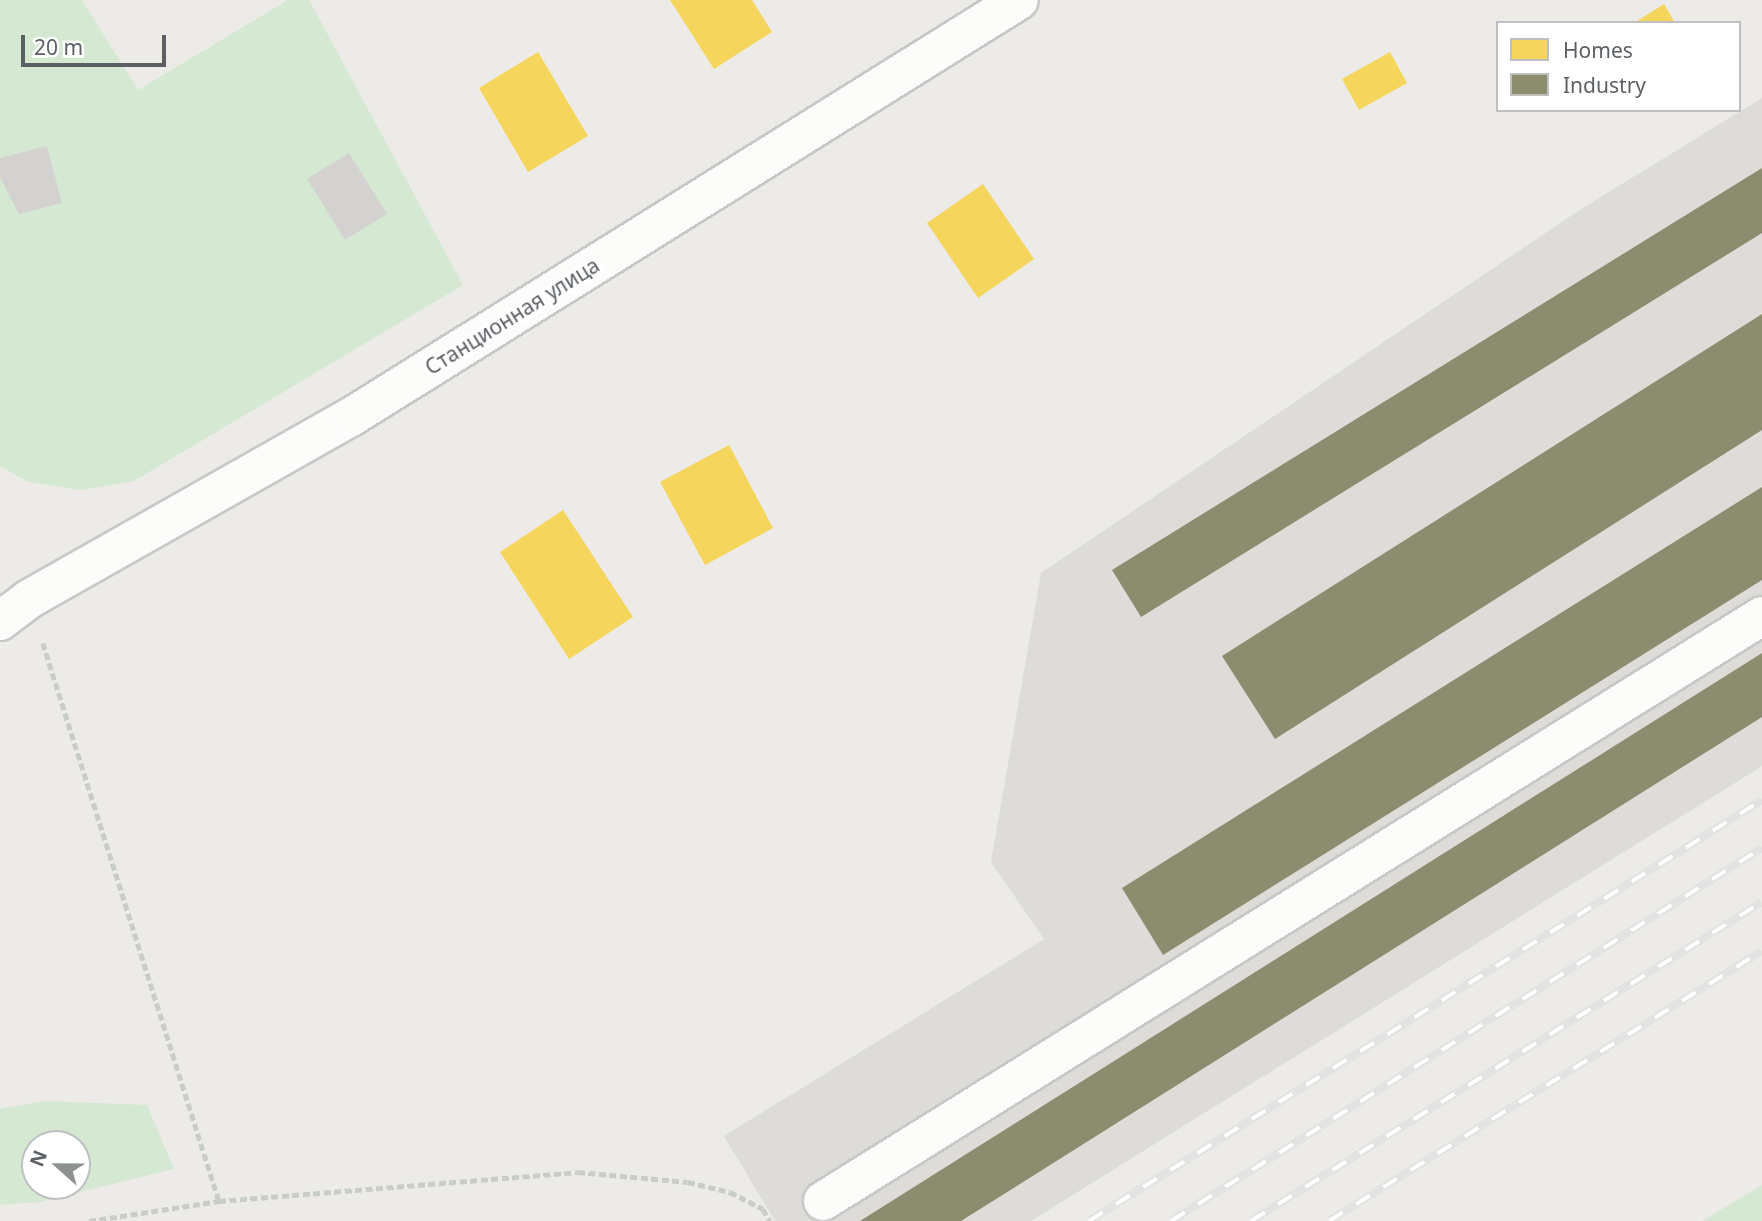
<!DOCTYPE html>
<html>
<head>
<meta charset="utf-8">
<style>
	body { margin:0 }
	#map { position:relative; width:1762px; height:1221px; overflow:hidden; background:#ecebe7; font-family:"Noto Sans",sans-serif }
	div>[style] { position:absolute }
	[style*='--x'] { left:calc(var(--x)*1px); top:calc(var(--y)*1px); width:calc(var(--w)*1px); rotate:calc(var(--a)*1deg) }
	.industrial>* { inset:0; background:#dddcd8 }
	.green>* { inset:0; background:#d5e8d2 }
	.homes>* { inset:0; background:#f6d55c }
	.industry>* { inset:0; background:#8c8c6e }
	.building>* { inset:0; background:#d3d2d0 }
	.path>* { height:4.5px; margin-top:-2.25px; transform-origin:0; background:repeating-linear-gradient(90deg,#c9cdca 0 7px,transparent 0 10.5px) }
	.roads { filter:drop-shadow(2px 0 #c8c8c8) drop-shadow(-2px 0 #c8c8c8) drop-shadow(0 2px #c8c8c8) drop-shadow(0 -2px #c8c8c8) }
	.minor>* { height:38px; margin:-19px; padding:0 19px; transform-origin:19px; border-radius:19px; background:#fcfcfb }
	.rail>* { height:8px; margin-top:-4px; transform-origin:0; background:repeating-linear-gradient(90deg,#fff 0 16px,#e3e2e2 0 32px); box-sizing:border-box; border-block:2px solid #e3e2e2 }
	span { translate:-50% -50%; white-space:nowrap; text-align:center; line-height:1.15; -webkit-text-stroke:7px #fff; paint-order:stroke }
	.street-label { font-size:21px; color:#5c6065 }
	.legend { position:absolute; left:1496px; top:21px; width:245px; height:91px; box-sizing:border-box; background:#fff; border:2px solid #bebfc1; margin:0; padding:9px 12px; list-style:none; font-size:21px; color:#5c6065 }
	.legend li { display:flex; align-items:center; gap:14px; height:35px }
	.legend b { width:35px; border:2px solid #bebfc1 }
	.north { position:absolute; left:21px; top:1130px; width:70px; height:70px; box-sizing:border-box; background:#fff; border:2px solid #bebfc1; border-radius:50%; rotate:291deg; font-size:19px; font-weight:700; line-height:28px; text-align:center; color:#5c6065 }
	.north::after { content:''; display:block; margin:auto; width:24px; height:32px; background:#8e9192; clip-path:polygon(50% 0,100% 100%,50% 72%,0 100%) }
	.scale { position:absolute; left:21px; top:35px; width:145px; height:32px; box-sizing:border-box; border:4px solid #5c6065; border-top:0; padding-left:9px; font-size:21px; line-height:24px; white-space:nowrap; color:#5c6065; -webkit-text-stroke:5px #fff; paint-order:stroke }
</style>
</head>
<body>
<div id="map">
	<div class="industrial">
		<div style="clip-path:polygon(1762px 98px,1762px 766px,1031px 1221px,775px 1221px,724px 1136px,1044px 939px,991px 862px,1041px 573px,1578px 211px)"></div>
	</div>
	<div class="green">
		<div style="clip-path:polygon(0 0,82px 0,138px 90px,288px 0,309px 0,463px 285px,134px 481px,82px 490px,28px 482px,0 466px)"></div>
		<div style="clip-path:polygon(evenodd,45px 1101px,147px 1105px,174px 1169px,39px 1202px,0 1205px,0 1109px,45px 1101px,77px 1144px,77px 1186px,35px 1186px,35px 1144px,77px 1144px)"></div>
		<div style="clip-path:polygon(1762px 1185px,1762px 1221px,1702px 1221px)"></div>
	</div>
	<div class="homes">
		<div style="clip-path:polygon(670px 0,752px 0,772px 32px,714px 69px)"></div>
		<div style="clip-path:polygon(1664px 4px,1675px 23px,1634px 23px)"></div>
		<div style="clip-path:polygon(538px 52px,588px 136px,528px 172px,479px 88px)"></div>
		<div style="clip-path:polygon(1390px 52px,1407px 83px,1359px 110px,1342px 79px)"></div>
		<div style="clip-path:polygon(983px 184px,1034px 259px,978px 298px,927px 223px)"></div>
		<div style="clip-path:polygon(729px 445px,773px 528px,705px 565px,660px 482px)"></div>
		<div style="clip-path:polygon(563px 510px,633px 617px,569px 659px,500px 552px)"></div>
	</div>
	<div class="industry">
		<div style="clip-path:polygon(1762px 168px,1762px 233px,1141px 617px,1112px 570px)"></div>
		<div style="clip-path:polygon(1762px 314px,1762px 430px,1275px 739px,1222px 656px)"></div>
		<div style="clip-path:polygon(1762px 487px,1762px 580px,1163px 955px,1122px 888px)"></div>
		<div style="clip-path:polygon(1762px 653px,1762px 717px,961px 1221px,860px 1221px)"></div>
	</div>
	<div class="building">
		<div style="clip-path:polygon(47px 146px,62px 203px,19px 214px,0 177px,0 158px)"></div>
		<div style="clip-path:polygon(349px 153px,387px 214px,345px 240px,307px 179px)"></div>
	</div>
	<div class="path">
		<div style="--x:43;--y:643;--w:585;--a:72.49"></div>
		<div style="--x:219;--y:1201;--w:360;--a:-4.6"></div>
		<div style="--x:578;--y:1172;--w:110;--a:5.2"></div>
		<div style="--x:688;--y:1182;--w:43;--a:13.4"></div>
		<div style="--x:730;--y:1192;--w:37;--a:27"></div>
		<div style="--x:763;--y:1209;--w:14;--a:60"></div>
		<div style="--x:89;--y:1221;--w:132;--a:-8.7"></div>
	</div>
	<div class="roads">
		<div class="minor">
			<div style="--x:0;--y:621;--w:36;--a:-37"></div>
			<div style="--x:29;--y:599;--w:370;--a:-29.5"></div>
			<div style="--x:351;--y:417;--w:787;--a:-31.97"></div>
			<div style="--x:823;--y:1201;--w:1106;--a:-31.92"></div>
		</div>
	</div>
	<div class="rail">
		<div style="--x:1089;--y:1221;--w:794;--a:-32.03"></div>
		<div style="--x:1171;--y:1221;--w:699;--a:-32.26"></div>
		<div style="--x:1251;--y:1221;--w:602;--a:-31.98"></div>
		<div style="--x:1329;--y:1221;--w:510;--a:-31.95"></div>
	</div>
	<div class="street-label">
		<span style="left:512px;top:316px;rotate:-32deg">Станционная улица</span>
	</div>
	<ul class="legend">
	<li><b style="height:19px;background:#f6d55c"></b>Homes</li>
	<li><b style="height:19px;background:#8c8c6e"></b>Industry</li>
	</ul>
	<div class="north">N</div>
	<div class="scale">20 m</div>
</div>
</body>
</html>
